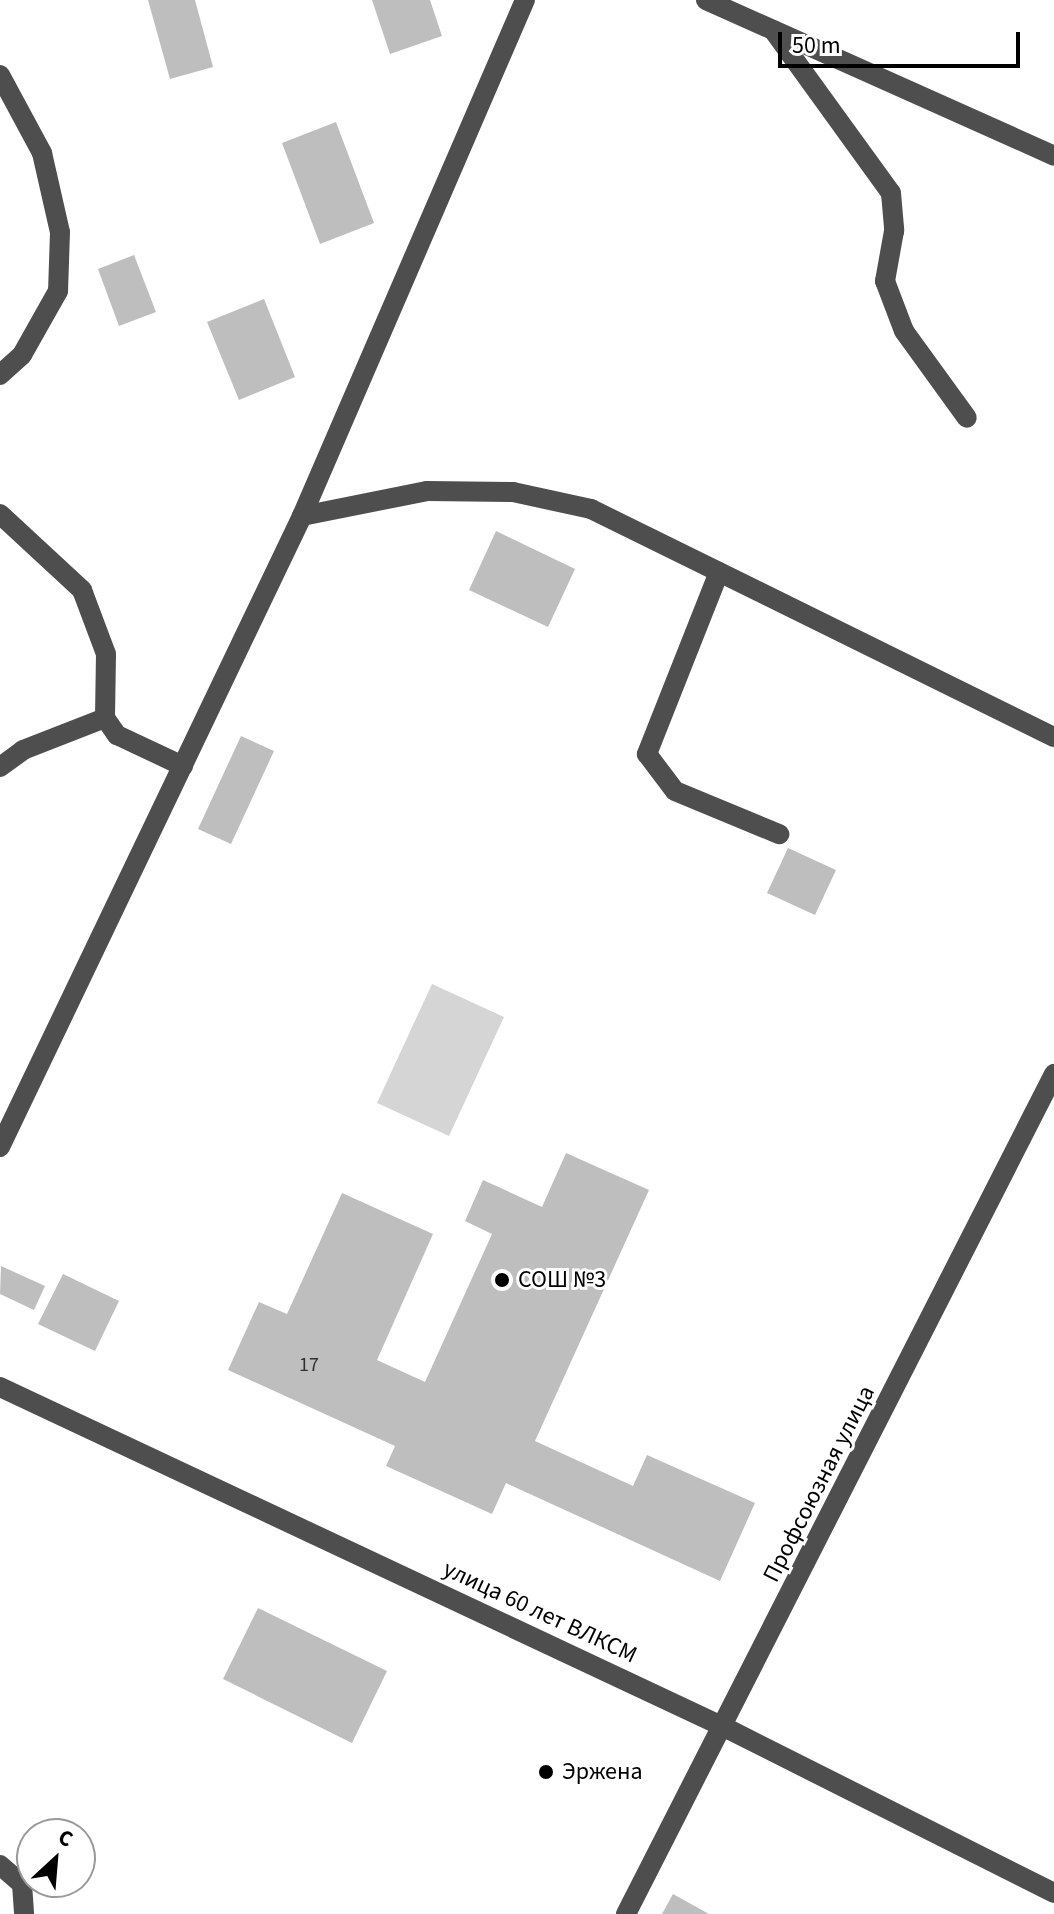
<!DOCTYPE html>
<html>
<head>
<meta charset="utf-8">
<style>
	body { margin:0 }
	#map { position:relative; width:1054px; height:1914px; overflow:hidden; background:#fff; font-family:"Source Sans 3",sans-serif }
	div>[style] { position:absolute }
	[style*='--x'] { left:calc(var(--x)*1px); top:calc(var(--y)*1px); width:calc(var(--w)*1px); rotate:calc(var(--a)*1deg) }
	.green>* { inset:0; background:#d5d5d5 }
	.building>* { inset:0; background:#bebebe }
	.minor>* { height:20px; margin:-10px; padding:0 10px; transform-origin:10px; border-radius:10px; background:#4e4e4e }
	.dots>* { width:22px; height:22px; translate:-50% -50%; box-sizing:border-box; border:4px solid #fff; border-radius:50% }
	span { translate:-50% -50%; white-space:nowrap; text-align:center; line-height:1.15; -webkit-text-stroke:6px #fff; paint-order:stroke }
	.number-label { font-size:20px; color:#303030 }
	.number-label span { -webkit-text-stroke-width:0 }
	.poi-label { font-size:24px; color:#000 }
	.left { translate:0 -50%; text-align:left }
	.street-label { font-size:24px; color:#000 }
	.north { position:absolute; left:16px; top:1818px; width:80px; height:80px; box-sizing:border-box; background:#fff; border:2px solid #999; border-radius:50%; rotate:26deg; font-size:22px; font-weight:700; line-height:32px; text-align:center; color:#000 }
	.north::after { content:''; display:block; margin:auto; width:28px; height:36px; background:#000; clip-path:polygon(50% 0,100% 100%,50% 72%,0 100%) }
	.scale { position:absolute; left:778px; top:32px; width:242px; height:36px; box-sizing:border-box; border:4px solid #000; border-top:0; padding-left:10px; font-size:24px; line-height:28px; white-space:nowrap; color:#000; -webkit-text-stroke:6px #fff; paint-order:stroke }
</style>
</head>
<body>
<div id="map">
	<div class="green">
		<div style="clip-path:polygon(432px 984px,504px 1017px,449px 1136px,377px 1103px)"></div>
	</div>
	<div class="building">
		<div style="clip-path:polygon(148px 0,195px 0,213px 67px,170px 79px)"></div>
		<div style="clip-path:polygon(372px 0,430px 0,442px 36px,390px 54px)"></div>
		<div style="clip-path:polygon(336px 122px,374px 223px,320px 244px,282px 143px)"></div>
		<div style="clip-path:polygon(134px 255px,156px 312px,119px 326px,98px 269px)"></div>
		<div style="clip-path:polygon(264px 299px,295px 377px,239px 400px,207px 322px)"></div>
		<div style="clip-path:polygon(496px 531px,575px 569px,548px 627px,469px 590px)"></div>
		<div style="clip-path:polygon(241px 736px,274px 751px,231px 844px,198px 829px)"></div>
		<div style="clip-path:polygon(788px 848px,836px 870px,815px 915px,767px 893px)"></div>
		<div style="clip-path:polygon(566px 1153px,649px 1190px,535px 1441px,633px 1486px,647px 1455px,755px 1503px,720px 1581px,506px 1483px,492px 1514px,386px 1466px,395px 1446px,228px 1370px,259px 1302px,287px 1314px,342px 1193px,433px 1234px,377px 1360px,425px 1382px,492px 1234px,465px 1221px,483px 1180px,542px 1207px)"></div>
		<div style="clip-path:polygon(1px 1266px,45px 1286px,34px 1310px,0 1294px)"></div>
		<div style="clip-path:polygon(63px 1274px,119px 1301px,95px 1351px,38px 1324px)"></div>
		<div style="clip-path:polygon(258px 1608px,387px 1671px,352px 1743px,223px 1679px)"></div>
		<div style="clip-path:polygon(673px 1894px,709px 1914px,662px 1914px)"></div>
	</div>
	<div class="minor">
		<div style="--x:706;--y:0;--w:381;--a:24.1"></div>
		<div style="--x:773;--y:30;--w:201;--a:54.1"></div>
		<div style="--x:891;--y:193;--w:38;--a:85"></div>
		<div style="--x:894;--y:231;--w:51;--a:100.2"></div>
		<div style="--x:885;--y:281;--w:53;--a:69.2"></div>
		<div style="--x:904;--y:331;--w:107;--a:54.1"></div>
		<div style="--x:0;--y:75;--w:89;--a:61.7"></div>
		<div style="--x:42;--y:153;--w:81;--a:77.2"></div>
		<div style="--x:60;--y:232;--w:59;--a:91.9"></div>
		<div style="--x:58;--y:291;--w:73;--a:119.4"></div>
		<div style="--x:22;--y:355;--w:30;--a:138"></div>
		<div style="--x:0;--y:514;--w:112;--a:42.8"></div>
		<div style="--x:82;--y:590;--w:68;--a:69.4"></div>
		<div style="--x:106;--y:654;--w:64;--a:90.9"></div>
		<div style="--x:105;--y:718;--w:21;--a:55"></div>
		<div style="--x:117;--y:735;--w:73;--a:25.2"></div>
		<div style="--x:302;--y:516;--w:127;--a:-11.3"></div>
		<div style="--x:427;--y:491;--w:86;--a:0.7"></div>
		<div style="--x:513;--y:492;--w:80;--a:12.3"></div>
		<div style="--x:591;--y:509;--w:516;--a:26.22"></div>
		<div style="--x:719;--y:572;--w:196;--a:111.6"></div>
		<div style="--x:647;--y:754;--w:46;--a:52.9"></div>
		<div style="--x:675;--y:791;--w:113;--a:22.5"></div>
		<div style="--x:0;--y:767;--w:29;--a:-36"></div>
		<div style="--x:23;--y:750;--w:88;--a:-21.3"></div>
		<div style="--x:0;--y:1147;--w:700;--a:-64.42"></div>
		<div style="--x:302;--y:516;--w:562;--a:-66.63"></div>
		<div style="--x:0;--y:1387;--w:802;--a:25.16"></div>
		<div style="--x:726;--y:1728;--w:367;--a:26.7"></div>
		<div style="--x:0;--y:1865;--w:29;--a:41"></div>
		<div style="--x:22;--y:1884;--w:30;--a:86"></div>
		<div style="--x:626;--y:1914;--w:943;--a:-63"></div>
	</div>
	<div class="dots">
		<div style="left:502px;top:1280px;background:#000"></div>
		<div style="left:546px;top:1772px;background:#000"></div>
	</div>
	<div class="number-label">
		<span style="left:309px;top:1365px">17</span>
	</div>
	<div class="poi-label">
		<span class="left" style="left:518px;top:1280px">СОШ №3</span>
		<span class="left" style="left:562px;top:1772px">Эржена</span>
	</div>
	<div class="street-label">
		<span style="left:819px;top:1484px;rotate:-63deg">Профсоюзная улица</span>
		<span style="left:540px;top:1612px;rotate:25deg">улица 60 лет ВЛКСМ</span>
	</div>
	<div class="north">С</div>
	<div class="scale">50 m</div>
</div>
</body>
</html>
